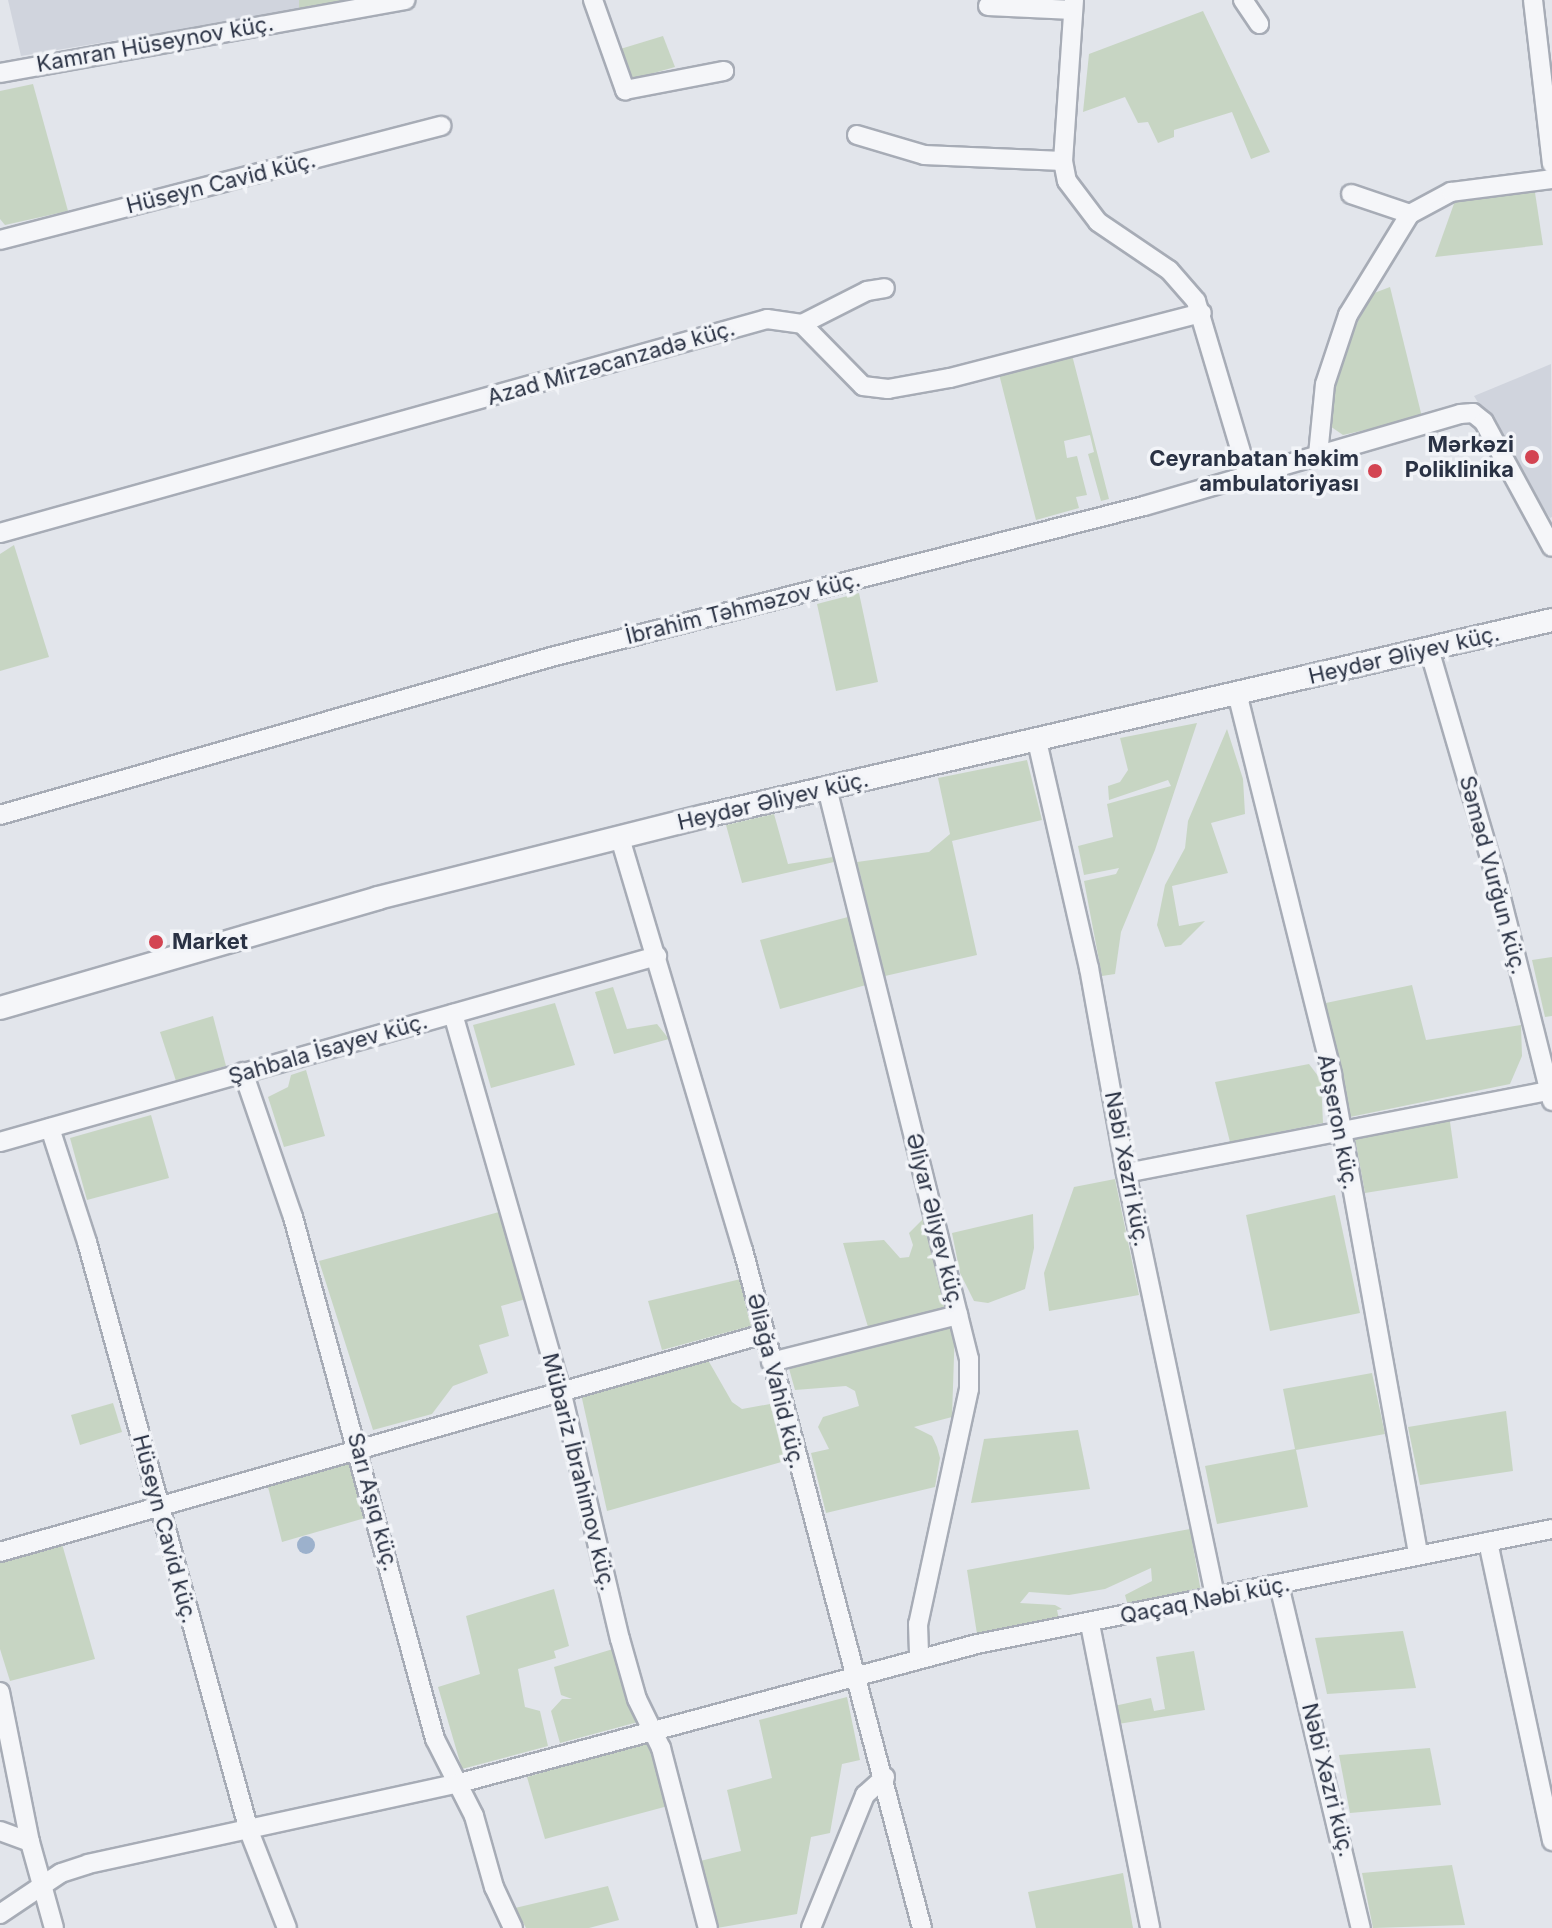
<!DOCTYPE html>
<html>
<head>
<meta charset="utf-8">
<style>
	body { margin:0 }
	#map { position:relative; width:1552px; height:1928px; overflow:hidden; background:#e2e5eb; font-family:Inter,sans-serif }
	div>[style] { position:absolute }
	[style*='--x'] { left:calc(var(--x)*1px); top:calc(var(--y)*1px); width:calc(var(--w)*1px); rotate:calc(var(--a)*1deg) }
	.built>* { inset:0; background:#d0d4dd }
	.green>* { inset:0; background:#c7d5c3 }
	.water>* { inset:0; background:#9cb1cc }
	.round { border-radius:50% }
	.roads { filter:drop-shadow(2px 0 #a7acb6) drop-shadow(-2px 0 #a7acb6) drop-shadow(0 2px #a7acb6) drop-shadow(0 -2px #a7acb6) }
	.minor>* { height:18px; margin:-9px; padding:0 9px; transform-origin:9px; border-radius:9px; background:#f5f6f9 }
	.tertiary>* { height:22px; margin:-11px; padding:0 11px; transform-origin:11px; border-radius:11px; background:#f5f6f9 }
	.dots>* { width:22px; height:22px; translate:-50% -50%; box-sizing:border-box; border:4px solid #f2f4f8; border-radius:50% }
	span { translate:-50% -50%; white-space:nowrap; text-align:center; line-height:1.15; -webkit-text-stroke:7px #f2f4f8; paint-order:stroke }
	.street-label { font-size:22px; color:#2a3244 }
	.poi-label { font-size:22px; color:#2a3244; font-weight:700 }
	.right { translate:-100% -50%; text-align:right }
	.left { translate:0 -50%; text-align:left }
</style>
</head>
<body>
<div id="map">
	<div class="built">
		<div style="clip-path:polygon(8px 0,352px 0,352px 1px,21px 56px)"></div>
		<div style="clip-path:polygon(1551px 364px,1552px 517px,1550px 518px,1474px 396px)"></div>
	</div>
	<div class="green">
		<div style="clip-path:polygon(299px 0,352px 0,352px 1px,299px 9px)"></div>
		<div style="clip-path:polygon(1203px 11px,1270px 152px,1251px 159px,1232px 112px,1174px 130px,1174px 137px,1158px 143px,1148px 122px,1138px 123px,1125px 97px,1083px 112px,1089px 54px)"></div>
		<div style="clip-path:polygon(663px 36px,675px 67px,629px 80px,617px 50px)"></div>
		<div style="clip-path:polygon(33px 84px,68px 211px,5px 225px,0 219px,0 91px)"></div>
		<div style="clip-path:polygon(1534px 186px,1543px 245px,1435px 257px,1456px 198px)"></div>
		<div style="clip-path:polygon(1390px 287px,1422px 417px,1343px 435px,1327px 424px,1341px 362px,1369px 295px)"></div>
		<div style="clip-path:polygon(1072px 355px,1109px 499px,1101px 501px,1088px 454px,1094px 452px,1090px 435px,1064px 441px,1067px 458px,1077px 456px,1087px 495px,1076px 497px,1079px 508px,1036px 520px,999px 374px)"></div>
		<div style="clip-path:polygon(14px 545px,49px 657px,0 671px,0 554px)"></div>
		<div style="clip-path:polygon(859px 593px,878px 682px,836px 691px,817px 604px)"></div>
		<div style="clip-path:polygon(1197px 723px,1155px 850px,1121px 932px,1115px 974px,1102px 976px,1084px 881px,1116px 874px,1119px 868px,1084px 875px,1078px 846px,1113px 837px,1107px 804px,1171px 786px,1168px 780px,1109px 800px,1108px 786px,1120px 782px,1128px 770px,1120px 738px)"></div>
		<div style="clip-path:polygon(1227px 729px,1243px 779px,1245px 814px,1211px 823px,1228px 873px,1172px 886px,1179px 926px,1205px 921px,1181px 945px,1165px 947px,1157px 925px,1165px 885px,1185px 848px,1188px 821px)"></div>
		<div style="clip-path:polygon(1027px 760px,1042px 820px,952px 841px,977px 955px,885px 976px,857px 862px,929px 852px,950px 834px,938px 778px)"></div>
		<div style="clip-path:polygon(774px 814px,788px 864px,833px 857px,834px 862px,742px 883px,726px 825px)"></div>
		<div style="clip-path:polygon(848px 917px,866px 985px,780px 1009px,760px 940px)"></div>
		<div style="clip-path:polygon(1552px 957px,1552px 1016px,1545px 1017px,1532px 960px)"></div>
		<div style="clip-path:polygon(1412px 985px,1426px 1040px,1521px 1025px,1522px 1056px,1510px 1084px,1350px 1117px,1321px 1004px)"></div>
		<div style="clip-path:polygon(613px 987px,627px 1029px,657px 1024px,669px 1039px,614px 1054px,595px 992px)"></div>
		<div style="clip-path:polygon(555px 1003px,575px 1065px,491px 1088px,473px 1025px)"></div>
		<div style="clip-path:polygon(213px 1016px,226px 1066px,176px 1081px,160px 1032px)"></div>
		<div style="clip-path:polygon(1309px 1064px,1321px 1080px,1323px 1123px,1230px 1142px,1215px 1082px)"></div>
		<div style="clip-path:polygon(306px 1070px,325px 1136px,284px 1147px,268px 1097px,288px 1087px,291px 1075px)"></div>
		<div style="clip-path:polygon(151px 1115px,169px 1178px,87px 1200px,70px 1138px)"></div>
		<div style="clip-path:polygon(1449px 1115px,1458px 1178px,1365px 1193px,1354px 1133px)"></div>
		<div style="clip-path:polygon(1115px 1179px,1139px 1295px,1049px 1311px,1044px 1273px,1074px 1187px)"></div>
		<div style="clip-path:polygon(1335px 1195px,1360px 1313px,1270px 1331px,1246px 1215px)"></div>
		<div style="clip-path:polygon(499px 1212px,526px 1299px,501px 1306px,509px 1336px,479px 1345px,488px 1373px,453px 1386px,432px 1414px,373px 1430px,319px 1261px)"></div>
		<div style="clip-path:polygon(1033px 1214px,1034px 1248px,1025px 1289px,988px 1303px,974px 1301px,960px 1273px,952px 1233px)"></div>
		<div style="clip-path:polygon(923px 1219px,949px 1307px,868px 1327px,843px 1243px,884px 1240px,900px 1258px,909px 1257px,913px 1245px,909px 1233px)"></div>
		<div style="clip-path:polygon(741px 1279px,754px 1325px,662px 1350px,648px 1301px)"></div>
		<div style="clip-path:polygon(955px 1327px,952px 1417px,914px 1427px,932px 1436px,937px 1447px,940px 1458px,935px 1487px,826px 1513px,811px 1453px,829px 1449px,818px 1427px,823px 1417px,859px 1406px,855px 1391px,846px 1386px,795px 1390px,788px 1365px)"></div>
		<div style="clip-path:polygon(708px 1360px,732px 1402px,742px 1409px,770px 1404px,785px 1461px,607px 1511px,581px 1394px)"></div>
		<div style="clip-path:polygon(1372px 1373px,1385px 1434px,1296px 1450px,1308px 1507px,1217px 1524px,1205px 1466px,1295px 1449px,1283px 1389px)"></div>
		<div style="clip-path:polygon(113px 1403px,122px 1432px,80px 1445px,71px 1415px)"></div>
		<div style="clip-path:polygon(1506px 1411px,1513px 1471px,1420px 1485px,1408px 1427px)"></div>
		<div style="clip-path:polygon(1078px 1430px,1090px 1489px,971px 1503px,984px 1439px)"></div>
		<div style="clip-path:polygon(351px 1457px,365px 1518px,282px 1542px,267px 1483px)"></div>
		<div style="clip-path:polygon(1190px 1529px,1201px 1592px,1128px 1606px,1125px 1595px,1152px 1581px,1151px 1568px,1105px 1589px,1069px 1595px,1029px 1592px,1020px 1603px,1055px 1605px,1062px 1609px,1057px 1610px,1059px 1619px,977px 1634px,967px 1570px)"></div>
		<div style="clip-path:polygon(62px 1544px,95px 1659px,10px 1681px,0 1649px,0 1562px)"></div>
		<div style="clip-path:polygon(554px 1589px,569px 1646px,554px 1651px,556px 1658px,518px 1669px,525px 1707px,540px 1711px,548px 1746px,462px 1769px,438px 1687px,480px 1674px,466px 1616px)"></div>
		<div style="clip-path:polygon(1403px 1631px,1416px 1688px,1327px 1694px,1315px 1638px)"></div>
		<div style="clip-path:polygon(613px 1649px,638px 1722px,560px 1743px,551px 1711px,562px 1699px,572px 1699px,561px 1695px,554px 1667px)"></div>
		<div style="clip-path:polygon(1194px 1651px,1205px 1710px,1118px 1724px,1114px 1706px,1151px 1698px,1154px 1711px,1165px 1709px,1156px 1657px)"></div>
		<div style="clip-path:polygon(847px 1697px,860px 1760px,842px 1764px,830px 1833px,811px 1837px,797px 1914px,717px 1928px,700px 1861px,741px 1851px,727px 1790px,772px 1778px,759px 1720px)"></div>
		<div style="clip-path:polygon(650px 1741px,668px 1806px,545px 1839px,527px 1777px)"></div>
		<div style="clip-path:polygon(1430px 1748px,1441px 1805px,1350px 1813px,1339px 1755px)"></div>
		<div style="clip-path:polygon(1452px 1865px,1465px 1925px,1373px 1928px,1362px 1873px)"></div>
		<div style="clip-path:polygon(1123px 1873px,1133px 1928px,1036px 1928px,1028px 1892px)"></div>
		<div style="clip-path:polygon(608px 1886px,619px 1920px,589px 1928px,526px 1928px,515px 1908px)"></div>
	</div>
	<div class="water">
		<div class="round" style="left:297px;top:1536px;width:18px;height:18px"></div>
	</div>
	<div class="roads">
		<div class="minor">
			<div style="--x:593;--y:0;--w:96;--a:70.4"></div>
			<div style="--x:625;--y:90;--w:101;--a:-10.9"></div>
			<div style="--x:1074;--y:0;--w:161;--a:93.9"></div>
			<div style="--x:1063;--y:161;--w:20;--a:79"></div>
			<div style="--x:1067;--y:181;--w:51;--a:52.9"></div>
			<div style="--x:1098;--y:222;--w:86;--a:34.1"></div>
			<div style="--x:1169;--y:270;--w:41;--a:48.9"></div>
			<div style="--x:1196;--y:301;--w:182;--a:73.4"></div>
			<div style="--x:1243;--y:0;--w:29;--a:56"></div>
			<div style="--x:1533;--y:0;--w:165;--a:83.4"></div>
			<div style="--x:988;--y:6;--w:85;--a:2.7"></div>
			<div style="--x:0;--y:73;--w:412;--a:-10.2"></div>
			<div style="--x:857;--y:135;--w:70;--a:16.6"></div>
			<div style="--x:924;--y:155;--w:139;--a:2.5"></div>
			<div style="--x:1351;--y:194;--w:62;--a:18.7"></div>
			<div style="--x:0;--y:240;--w:456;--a:-14.5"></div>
			<div style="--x:802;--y:324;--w:73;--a:-26.9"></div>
			<div style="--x:867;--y:291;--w:18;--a:-9"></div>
			<div style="--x:1318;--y:455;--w:71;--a:-84.4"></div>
			<div style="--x:1325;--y:384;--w:73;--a:-71.6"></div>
			<div style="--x:1348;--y:315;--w:119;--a:-58.5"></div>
			<div style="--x:1410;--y:214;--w:47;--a:-28.2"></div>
			<div style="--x:1451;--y:192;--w:102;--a:-7.3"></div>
			<div style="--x:0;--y:533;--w:796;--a:-15.59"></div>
			<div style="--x:767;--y:319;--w:35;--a:8"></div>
			<div style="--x:802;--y:324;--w:87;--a:45.5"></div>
			<div style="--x:863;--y:386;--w:25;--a:7"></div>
			<div style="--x:888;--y:389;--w:63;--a:-10.1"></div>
			<div style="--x:950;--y:378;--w:260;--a:-14.5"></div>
			<div style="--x:1429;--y:649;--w:239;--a:73.7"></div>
			<div style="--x:1496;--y:878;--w:230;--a:75.9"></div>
			<div style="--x:1237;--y:693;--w:394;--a:76"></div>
			<div style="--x:1332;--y:1075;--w:488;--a:79.8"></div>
			<div style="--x:1037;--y:741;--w:233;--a:77.1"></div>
			<div style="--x:1089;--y:968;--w:208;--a:79.8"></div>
			<div style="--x:1126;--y:1173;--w:433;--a:78.1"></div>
			<div style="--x:827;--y:788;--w:588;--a:76.03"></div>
			<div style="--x:969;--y:1359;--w:30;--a:90"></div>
			<div style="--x:969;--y:1389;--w:240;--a:102.2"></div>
			<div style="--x:918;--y:1624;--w:33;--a:88"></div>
			<div style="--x:0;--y:815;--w:577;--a:-15.99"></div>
			<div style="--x:555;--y:656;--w:608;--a:-14.29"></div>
			<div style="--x:1144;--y:506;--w:329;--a:-16.2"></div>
			<div style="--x:1460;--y:414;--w:13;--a:-4"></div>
			<div style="--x:1473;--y:413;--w:14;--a:39"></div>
			<div style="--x:1484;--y:422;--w:142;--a:61.5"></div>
			<div style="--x:620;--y:838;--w:430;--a:73.4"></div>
			<div style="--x:743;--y:1250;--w:701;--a:75.21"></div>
			<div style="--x:453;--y:1014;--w:391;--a:74"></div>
			<div style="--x:561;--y:1390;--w:256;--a:76.7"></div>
			<div style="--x:620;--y:1639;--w:62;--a:74.2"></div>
			<div style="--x:637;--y:1699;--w:55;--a:63.9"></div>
			<div style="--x:661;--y:1748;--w:186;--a:75.4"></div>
			<div style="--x:243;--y:1072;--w:153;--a:71"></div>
			<div style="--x:293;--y:1217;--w:541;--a:74.78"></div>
			<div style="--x:435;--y:1739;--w:86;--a:63.1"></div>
			<div style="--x:474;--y:1816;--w:74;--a:74.3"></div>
			<div style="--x:494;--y:1887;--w:45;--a:65.1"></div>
			<div style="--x:50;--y:1128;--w:120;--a:72"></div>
			<div style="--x:87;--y:1242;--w:611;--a:74.62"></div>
			<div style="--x:249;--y:1831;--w:104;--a:68.6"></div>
			<div style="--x:0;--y:1142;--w:683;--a:-15.81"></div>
			<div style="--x:1126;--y:1173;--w:434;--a:-11"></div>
			<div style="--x:771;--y:1362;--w:193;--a:-14.1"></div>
			<div style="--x:1488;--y:1542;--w:306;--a:77.9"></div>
			<div style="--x:0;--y:1552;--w:794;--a:-15.93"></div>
			<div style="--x:1279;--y:1585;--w:353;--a:76.6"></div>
			<div style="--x:1090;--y:1624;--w:310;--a:78.8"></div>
			<div style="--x:0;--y:1692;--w:153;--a:78.7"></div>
			<div style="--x:0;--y:1831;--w:32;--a:20"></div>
			<div style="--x:30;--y:1842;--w:89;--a:74.4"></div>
			<div style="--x:0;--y:1914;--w:73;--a:-33.9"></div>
			<div style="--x:61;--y:1873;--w:28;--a:-18"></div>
			<div style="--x:88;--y:1864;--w:377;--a:-12.3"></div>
			<div style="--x:456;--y:1784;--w:539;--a:-15.04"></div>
			<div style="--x:977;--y:1644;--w:586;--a:-11.31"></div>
			<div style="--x:811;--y:1928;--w:144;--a:-67.9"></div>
			<div style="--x:865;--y:1795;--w:27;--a:-42"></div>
		</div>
		<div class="tertiary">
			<div style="--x:0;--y:1008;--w:394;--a:-16.2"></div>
			<div style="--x:378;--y:898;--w:337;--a:-14.1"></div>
			<div style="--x:705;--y:816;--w:869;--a:-13.03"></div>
		</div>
	</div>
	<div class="dots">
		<div style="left:1532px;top:457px;background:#d34452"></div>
		<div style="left:1375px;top:471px;background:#d34452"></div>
		<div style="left:156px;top:942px;background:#d34452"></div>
	</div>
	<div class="street-label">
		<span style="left:155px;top:44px;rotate:-10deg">Kamran Hüseynov küç.</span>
		<span style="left:221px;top:183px;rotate:-14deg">Hüseyn Cavid küç.</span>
		<span style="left:611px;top:363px;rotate:-16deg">Azad Mirzəcanzadə küç.</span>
		<span style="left:743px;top:608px;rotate:-14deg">İbrahim Təhməzov küç.</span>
		<span style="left:1404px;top:655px;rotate:-13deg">Heydər Əliyev küç.</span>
		<span style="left:773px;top:801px;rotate:-13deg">Heydər Əliyev küç.</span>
		<span style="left:1493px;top:875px;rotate:75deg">Səməd Vurğun küç.</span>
		<span style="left:328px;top:1049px;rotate:-16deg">Şahbala İsayev küç.</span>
		<span style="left:1338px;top:1122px;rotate:79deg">Abşeron küç.</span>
		<span style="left:1127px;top:1169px;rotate:79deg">Nəbi Xəzri küç.</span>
		<span style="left:935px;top:1221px;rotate:76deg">Əliyar Əliyev küç.</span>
		<span style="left:776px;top:1381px;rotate:76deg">Əliağa Vahid küç.</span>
		<span style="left:579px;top:1472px;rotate:76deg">Mübariz İbrahimov küç.</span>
		<span style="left:373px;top:1502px;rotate:75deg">Sarı Aşıq küç.</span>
		<span style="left:165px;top:1529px;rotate:75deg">Hüseyn Cavid küç.</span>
		<span style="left:1205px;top:1600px;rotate:-11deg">Qaçaq Nəbi küç.</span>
		<span style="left:1328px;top:1780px;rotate:76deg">Nəbi Xəzri küç.</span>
	</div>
	<div class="poi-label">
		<span class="right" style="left:1514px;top:457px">Mərkəzi<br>Poliklinika</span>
		<span class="right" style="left:1359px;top:471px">Ceyranbatan həkim<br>ambulatoriyası</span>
		<span class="left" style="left:172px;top:942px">Market</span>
	</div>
</div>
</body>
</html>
